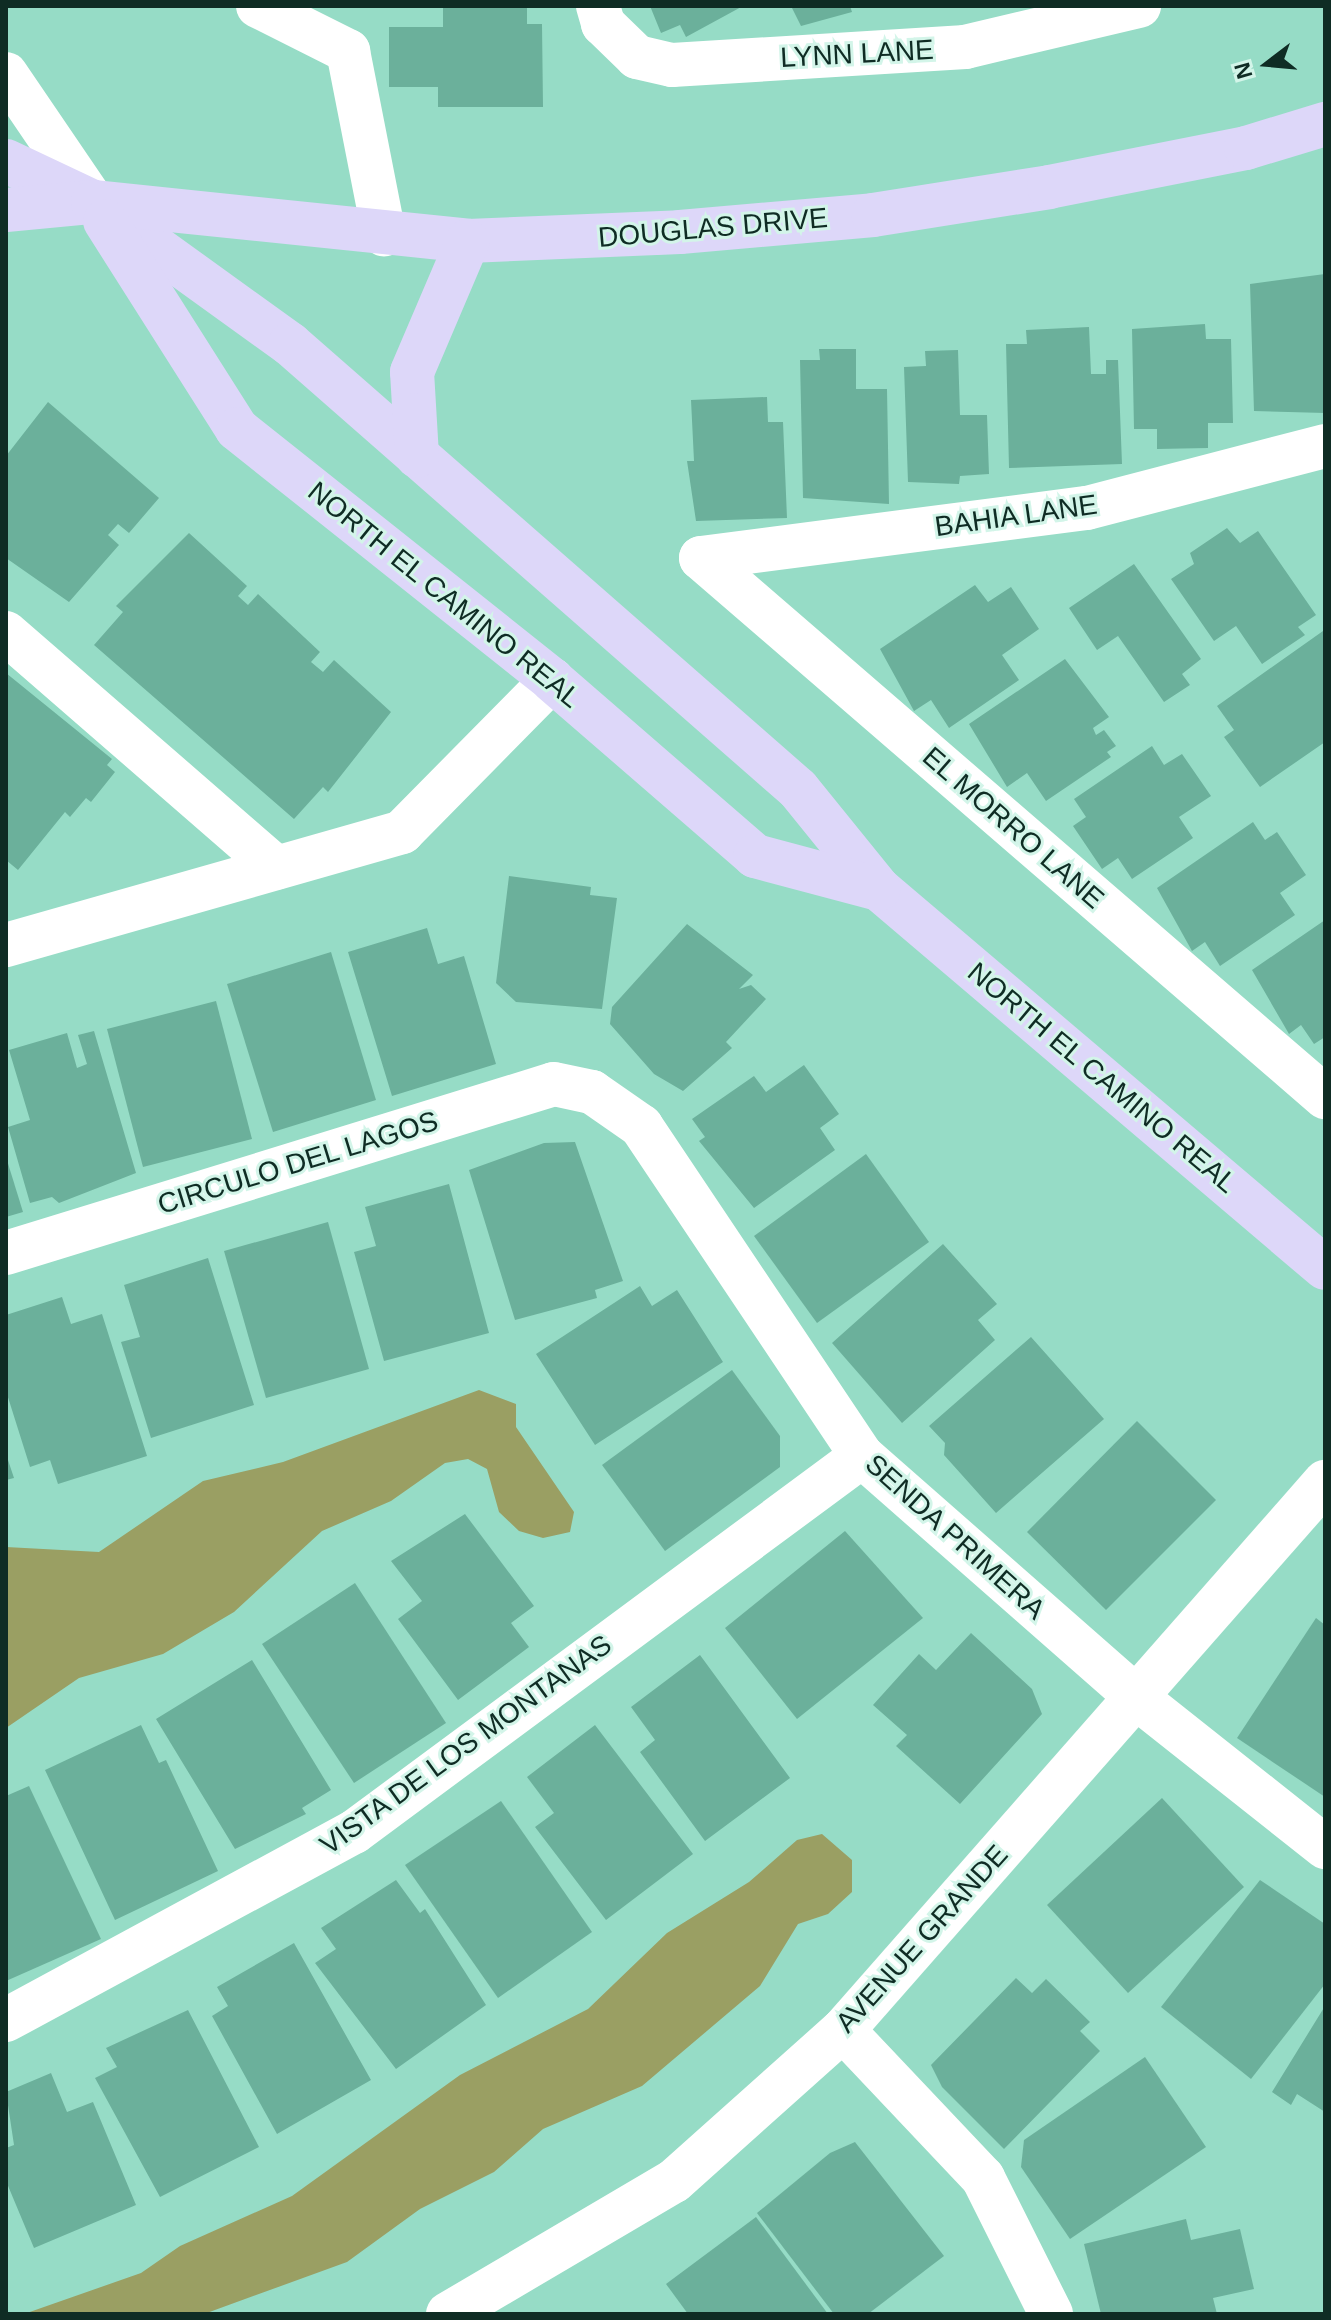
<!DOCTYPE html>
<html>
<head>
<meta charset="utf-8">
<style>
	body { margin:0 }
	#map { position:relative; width:1331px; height:2320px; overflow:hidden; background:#96dcc6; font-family:Arial,sans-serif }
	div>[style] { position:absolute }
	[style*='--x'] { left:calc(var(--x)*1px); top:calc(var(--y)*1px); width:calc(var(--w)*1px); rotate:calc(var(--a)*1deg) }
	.water>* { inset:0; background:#9a9f63 }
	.building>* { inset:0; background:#6bb09b }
	.minor>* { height:44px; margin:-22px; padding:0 22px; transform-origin:22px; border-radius:22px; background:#fff }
	.major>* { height:44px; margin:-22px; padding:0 22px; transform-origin:22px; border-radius:22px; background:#ddd7f9 }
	span { translate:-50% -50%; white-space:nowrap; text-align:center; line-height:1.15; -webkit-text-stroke:6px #d3f5e9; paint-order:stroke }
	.street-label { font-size:28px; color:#0f2c24 }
	.frame { position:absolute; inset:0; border:8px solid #0f2c24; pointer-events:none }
	.north { position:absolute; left:1227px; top:24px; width:80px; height:80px; -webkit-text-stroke:6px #d3f5e9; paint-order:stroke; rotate:254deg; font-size:22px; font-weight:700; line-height:32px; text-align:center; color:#0f2c24 }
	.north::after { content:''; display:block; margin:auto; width:28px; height:36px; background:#0f2c24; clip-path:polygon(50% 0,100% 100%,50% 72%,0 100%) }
</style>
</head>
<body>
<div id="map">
	<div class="water">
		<div style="clip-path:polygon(479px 1390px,516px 1404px,516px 1427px,574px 1512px,570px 1532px,543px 1538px,519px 1531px,499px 1512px,487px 1469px,468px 1459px,445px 1463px,391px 1501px,322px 1531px,234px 1612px,163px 1654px,79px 1678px,6px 1728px,6px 1547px,99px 1552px,203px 1481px,283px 1462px)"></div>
		<div style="clip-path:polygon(822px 1834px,852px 1860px,852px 1892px,828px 1914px,798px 1924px,760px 1986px,642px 2086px,543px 2129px,494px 2172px,420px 2209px,347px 2262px,204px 2314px,24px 2314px,141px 2273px,180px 2246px,292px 2196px,460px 2075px,588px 2009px,667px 1933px,749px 1882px,797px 1840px)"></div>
	</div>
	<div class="building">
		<div style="clip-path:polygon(443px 6px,527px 6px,527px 24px,542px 24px,543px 107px,438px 107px,438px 87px,389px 87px,389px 27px,443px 27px)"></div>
		<div style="clip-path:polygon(650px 6px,743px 6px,686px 37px,680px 25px,661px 33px)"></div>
		<div style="clip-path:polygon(791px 6px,850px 6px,852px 12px,801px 26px)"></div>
		<div style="clip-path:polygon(1325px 274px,1325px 413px,1254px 411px,1250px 284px)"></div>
		<div style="clip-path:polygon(1205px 324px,1206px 339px,1231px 339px,1233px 423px,1208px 423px,1208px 448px,1157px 449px,1157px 429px,1134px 429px,1132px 329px)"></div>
		<div style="clip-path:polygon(1089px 327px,1091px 374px,1106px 374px,1106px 360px,1118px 360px,1122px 464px,1009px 468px,1006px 344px,1027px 344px,1026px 330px)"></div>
		<div style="clip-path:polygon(819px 349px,856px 349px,856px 389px,887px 389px,889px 504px,803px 498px,800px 360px,820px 360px)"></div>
		<div style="clip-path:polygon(958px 350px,960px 415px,987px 415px,989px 474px,960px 476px,959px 484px,908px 482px,904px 367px,926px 366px,925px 351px)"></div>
		<div style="clip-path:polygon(767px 397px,768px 422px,783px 422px,787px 518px,696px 521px,687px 461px,694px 461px,691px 400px)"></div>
		<div style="clip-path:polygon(48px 402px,159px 498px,129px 533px,118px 524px,108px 535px,119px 545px,69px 602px,6px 558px,6px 456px)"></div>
		<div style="clip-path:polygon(1227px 528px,1240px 543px,1258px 531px,1316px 615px,1298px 627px,1305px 635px,1262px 664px,1236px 626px,1214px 641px,1171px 579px,1194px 564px,1190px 553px)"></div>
		<div style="clip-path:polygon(189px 533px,247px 586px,238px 596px,248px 605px,258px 594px,320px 652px,311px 662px,323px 672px,334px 660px,391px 712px,328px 792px,323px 787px,294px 819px,94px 645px,123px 612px,116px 606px)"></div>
		<div style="clip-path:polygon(1134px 564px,1201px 659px,1182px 674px,1190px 685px,1164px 702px,1118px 636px,1097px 650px,1069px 608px)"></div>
		<div style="clip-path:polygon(975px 585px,988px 602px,1011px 587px,1039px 629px,1002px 655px,1019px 680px,949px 728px,931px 700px,914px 711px,880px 649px)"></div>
		<div style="clip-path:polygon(1323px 631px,1325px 742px,1260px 787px,1224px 737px,1234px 730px,1217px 706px)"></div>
		<div style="clip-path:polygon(1065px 659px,1109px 717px,1093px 728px,1096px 735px,1104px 730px,1116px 746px,1107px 752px,1111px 757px,1046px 801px,1027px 773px,1007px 787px,969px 724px)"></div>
		<div style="clip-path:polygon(6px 673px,112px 759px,107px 765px,115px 772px,91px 802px,86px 798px,70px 817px,65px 812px,18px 870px,6px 860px)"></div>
		<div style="clip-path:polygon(1152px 746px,1164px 765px,1182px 754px,1211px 796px,1179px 817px,1193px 838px,1132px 879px,1118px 858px,1102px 869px,1073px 826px,1086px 817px,1074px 799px)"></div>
		<div style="clip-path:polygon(1253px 822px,1265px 840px,1277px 832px,1306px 875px,1280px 893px,1295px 915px,1220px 966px,1205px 942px,1192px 951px,1157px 888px)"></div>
		<div style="clip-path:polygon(509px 876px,591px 887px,590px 895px,617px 898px,602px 1009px,516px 1002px,496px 983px)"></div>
		<div style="clip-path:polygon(1325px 920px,1325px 1037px,1314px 1044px,1301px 1025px,1289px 1034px,1252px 970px)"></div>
		<div style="clip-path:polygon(687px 924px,753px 975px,739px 989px,751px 985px,766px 999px,726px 1042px,732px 1048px,683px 1091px,654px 1074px,610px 1024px,612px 1007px)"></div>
		<div style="clip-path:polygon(427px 928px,438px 964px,464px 956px,496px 1064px,392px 1096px,348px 952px)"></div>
		<div style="clip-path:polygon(331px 952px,376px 1100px,273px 1132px,227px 984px)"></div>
		<div style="clip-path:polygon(216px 1001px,252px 1139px,143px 1167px,107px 1029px)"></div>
		<div style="clip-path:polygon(94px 1031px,136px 1173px,59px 1203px,52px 1197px,30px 1203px,8px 1127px,30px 1120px,9px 1050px,67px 1033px,77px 1068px,87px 1064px,78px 1035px)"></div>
		<div style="clip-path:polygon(804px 1065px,839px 1114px,820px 1128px,835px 1150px,754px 1208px,699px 1141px,705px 1137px,692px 1119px,754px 1076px,766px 1092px)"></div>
		<div style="clip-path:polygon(575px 1142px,623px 1281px,595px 1290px,597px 1298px,515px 1320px,469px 1170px,544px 1143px)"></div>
		<div style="clip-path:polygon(866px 1154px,929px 1242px,817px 1323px,754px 1236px)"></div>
		<div style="clip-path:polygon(6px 1157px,23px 1212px,6px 1217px)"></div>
		<div style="clip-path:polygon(449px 1184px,489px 1333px,384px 1361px,354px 1252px,376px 1246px,365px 1207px)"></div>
		<div style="clip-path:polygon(328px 1222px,369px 1369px,266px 1398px,224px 1251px)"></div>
		<div style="clip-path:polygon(943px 1244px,997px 1304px,978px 1320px,995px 1340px,902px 1423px,832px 1343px)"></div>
		<div style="clip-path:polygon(208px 1258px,254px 1405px,151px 1438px,121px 1342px,140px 1337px,124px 1285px)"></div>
		<div style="clip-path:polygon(640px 1286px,652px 1306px,677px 1290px,723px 1362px,595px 1445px,536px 1354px)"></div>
		<div style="clip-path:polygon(62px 1297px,71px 1324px,102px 1314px,147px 1456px,58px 1484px,50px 1460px,30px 1467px,6px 1391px,6px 1315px)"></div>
		<div style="clip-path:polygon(1031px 1337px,1104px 1419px,996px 1513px,944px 1455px,945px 1443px,929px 1426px)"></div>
		<div style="clip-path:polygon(732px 1370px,780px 1436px,780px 1467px,665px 1551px,602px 1465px)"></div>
		<div style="clip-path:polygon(1137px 1421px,1216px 1500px,1106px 1610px,1027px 1532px)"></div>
		<div style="clip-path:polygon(6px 1454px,14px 1478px,6px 1480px)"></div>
		<div style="clip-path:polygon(465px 1514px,534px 1606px,511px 1623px,529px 1647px,458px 1700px,398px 1619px,422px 1601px,391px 1561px)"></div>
		<div style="clip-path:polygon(845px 1531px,923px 1618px,797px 1719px,725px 1628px)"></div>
		<div style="clip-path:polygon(355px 1583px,446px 1723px,354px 1783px,262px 1644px)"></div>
		<div style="clip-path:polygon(1316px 1618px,1325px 1625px,1325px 1797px,1237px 1738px)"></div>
		<div style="clip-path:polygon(971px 1633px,1032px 1689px,1042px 1714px,960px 1804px,896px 1746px,907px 1735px,873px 1705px,919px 1654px,936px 1670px)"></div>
		<div style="clip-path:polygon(700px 1655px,790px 1778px,705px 1841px,640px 1752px,655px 1740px,631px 1707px)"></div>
		<div style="clip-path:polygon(252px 1660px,331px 1790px,302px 1808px,306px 1814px,235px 1849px,156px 1719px)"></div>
		<div style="clip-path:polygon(141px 1725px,159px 1763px,166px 1760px,218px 1871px,115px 1920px,45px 1770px)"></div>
		<div style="clip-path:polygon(595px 1725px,693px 1854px,606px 1920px,535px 1827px,554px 1813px,527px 1777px)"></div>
		<div style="clip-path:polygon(29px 1786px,101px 1939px,6px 1981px,6px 1796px)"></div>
		<div style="clip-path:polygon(1162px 1798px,1244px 1887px,1128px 1993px,1047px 1905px)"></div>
		<div style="clip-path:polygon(501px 1801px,592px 1932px,498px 1998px,405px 1865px)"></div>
		<div style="clip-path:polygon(396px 1880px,420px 1913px,425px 1909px,486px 2005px,396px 2069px,315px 1963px,336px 1949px,321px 1928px)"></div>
		<div style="clip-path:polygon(1260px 1880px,1325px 1924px,1325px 1984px,1251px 2079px,1161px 2007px)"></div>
		<div style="clip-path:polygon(294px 1943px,371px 2080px,277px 2134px,212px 2016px,228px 2006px,217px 1987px)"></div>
		<div style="clip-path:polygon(1016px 1978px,1032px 1993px,1046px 1979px,1090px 2022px,1080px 2031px,1100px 2051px,1004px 2149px,942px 2087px,931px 2065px)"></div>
		<div style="clip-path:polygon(1325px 2006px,1325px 2112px,1297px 2094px,1291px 2105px,1272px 2092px)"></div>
		<div style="clip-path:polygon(188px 2010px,259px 2147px,160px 2197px,95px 2078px,117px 2067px,106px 2048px)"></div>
		<div style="clip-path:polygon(1145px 2057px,1206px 2147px,1070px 2239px,1021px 2167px,1024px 2140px)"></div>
		<div style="clip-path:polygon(51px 2073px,67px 2112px,93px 2102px,136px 2205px,34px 2248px,6px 2181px,6px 2148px,14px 2145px,6px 2092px)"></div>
		<div style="clip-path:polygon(855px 2142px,944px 2256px,868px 2314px,834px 2314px,757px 2213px,830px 2153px)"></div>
		<div style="clip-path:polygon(756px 2217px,828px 2314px,688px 2314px,666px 2284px)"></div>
		<div style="clip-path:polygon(1186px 2219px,1191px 2240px,1240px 2229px,1254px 2289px,1213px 2298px,1217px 2314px,1101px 2314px,1084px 2244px)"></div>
	</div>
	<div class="minor">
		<div style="--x:258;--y:6;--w:101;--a:26.6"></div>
		<div style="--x:348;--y:51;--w:187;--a:78.9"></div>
		<div style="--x:598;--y:6;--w:19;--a:74"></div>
		<div style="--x:603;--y:24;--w:47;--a:44.1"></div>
		<div style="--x:637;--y:57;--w:36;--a:13"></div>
		<div style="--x:672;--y:65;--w:294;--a:-3.5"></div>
		<div style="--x:965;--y:47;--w:179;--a:-13.3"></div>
		<div style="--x:6;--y:74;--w:155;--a:55.8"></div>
		<div style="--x:701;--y:558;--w:825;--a:40.82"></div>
		<div style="--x:701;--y:558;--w:389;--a:-7.4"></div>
		<div style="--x:1087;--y:508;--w:246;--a:-14.6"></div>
		<div style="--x:6;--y:633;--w:358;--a:41"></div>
		<div style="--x:6;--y:945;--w:412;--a:-15.9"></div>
		<div style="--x:402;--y:832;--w:214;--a:-45.4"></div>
		<div style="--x:6;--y:1253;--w:573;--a:-17.14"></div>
		<div style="--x:554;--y:1084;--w:39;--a:12"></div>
		<div style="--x:592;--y:1092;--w:60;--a:34.8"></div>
		<div style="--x:641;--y:1126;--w:397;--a:56.2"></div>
		<div style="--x:862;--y:1456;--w:366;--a:41.3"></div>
		<div style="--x:1137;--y:1698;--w:240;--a:38.4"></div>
		<div style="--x:6;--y:2020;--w:396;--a:-28.4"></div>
		<div style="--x:354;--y:1832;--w:632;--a:-36.51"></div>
		<div style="--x:843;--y:2030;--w:204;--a:46.6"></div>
		<div style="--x:983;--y:2178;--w:152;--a:63.4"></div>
		<div style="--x:448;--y:2314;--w:262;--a:-30.5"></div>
		<div style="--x:674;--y:2181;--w:227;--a:-41.8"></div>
		<div style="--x:843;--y:2030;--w:730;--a:-48.67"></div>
	</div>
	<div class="major">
		<div style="--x:6;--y:161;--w:96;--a:25.2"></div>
		<div style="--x:93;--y:202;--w:243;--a:35.8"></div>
		<div style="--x:290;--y:344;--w:675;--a:41.22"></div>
		<div style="--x:798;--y:789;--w:129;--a:51"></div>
		<div style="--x:879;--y:889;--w:585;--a:40.36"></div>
		<div style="--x:6;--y:210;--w:87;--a:-5.3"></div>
		<div style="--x:93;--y:202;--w:377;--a:5.9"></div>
		<div style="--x:468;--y:241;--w:212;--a:-2.4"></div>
		<div style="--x:680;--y:232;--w:194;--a:-5"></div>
		<div style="--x:873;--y:215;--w:178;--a:-9"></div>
		<div style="--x:1049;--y:187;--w:201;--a:-11.2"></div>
		<div style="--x:1246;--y:148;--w:83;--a:-16.9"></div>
		<div style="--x:105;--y:221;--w:246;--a:57.6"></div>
		<div style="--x:237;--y:429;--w:403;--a:38.5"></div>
		<div style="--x:552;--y:680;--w:269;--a:40.9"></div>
		<div style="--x:755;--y:856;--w:128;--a:14.9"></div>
		<div style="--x:417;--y:456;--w:84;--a:-93.4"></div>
		<div style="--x:412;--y:372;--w:142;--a:-66.9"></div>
	</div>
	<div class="street-label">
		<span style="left:857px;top:54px;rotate:-3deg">LYNN LANE</span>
		<span style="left:713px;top:228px;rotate:-5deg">DOUGLAS DRIVE</span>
		<span style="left:1016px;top:516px;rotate:-8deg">BAHIA LANE</span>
		<span style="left:444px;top:595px;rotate:39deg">NORTH EL CAMINO REAL</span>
		<span style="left:1013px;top:828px;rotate:41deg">EL MORRO LANE</span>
		<span style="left:1102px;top:1078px;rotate:40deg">NORTH EL CAMINO REAL</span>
		<span style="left:298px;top:1163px;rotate:-17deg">CIRCULO DEL LAGOS</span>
		<span style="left:955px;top:1537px;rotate:42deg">SENDA PRIMERA</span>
		<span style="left:466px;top:1745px;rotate:-36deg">VISTA DE LOS MONTANAS</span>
		<span style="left:922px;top:1939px;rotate:-48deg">AVENUE GRANDE</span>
	</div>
	<div class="frame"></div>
	<div class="north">N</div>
</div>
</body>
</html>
